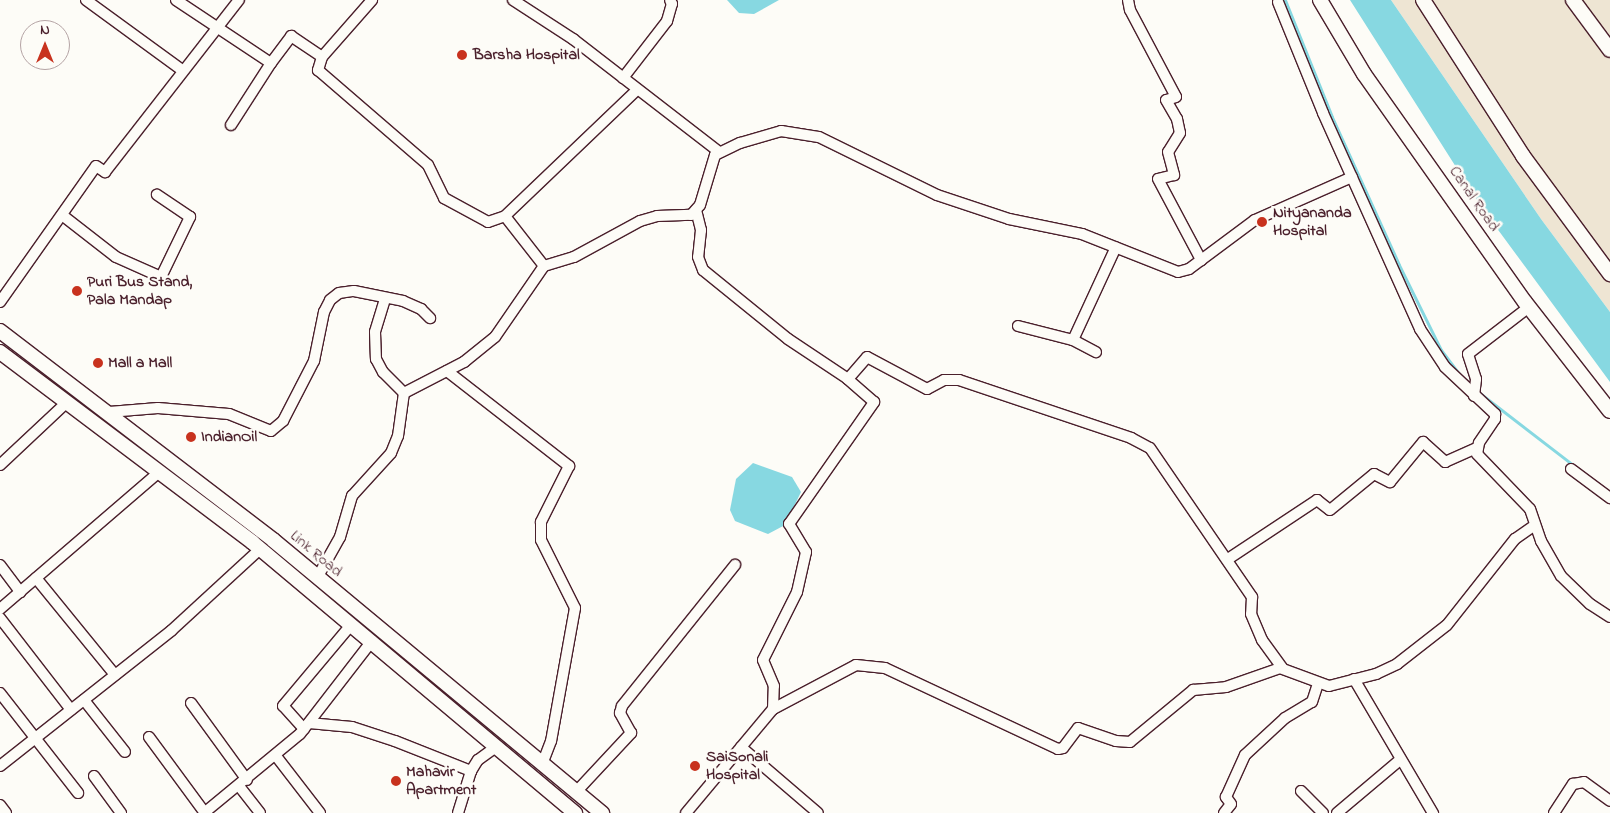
<!DOCTYPE html>
<html>
<head>
<meta charset="utf-8">
<style>
	body { margin:0 }
	#map { position:relative; width:1610px; height:813px; overflow:hidden; background:#fdfcf7; font-family:"Indie Flower",sans-serif }
	div>[style] { position:absolute }
	[style*='--x'] { left:calc(var(--x)*1px); top:calc(var(--y)*1px); width:calc(var(--w)*1px); rotate:calc(var(--a)*1deg) }
	.built>* { inset:0; background:#eee5d3 }
	.water>* { inset:0; background:#87d8e1 }
	.stream>* { height:3px; margin:-1.5px; padding:0 1.5px; transform-origin:1.5px; border-radius:1.5px; background:#87d8e1 }
	.roads { filter:drop-shadow(1px 0 #4a1f2b) drop-shadow(-1px 0 #4a1f2b) drop-shadow(0 1px #4a1f2b) drop-shadow(0 -1px #4a1f2b) }
	.minor>* { height:10px; margin:-5px; padding:0 5px; transform-origin:5px; border-radius:5px; background:#fdfcf7 }
	.major>* { height:14px; margin:-7px; padding:0 7px; transform-origin:7px; border-radius:7px; background:#fdfcf7 }
	.dots>* { width:14px; height:14px; translate:-50% -50%; box-sizing:border-box; border:2px solid #fdfcf7; border-radius:50% }
	span { translate:-50% -50%; white-space:nowrap; text-align:center; line-height:1.15; -webkit-text-stroke:5px #fdfcf7; paint-order:stroke }
	.poi-label { font-size:16px; color:#4a1f2b; font-weight:700 }
	.left { translate:0 -50%; text-align:left }
	.street-label { font-size:16px; color:#4a1f2b }
	.north { position:absolute; left:20px; top:20px; width:50px; height:50px; box-sizing:border-box; background:#fdfcf7; border:1px solid #b5a4a5; border-radius:50%; rotate:0deg; font-size:14px; font-weight:700; line-height:20px; text-align:center; color:#4a1f2b }
	.north::after { content:''; display:block; margin:auto; width:18px; height:22px; background:#c8321e; clip-path:polygon(50% 0,100% 100%,50% 72%,0 100%) }
</style>
</head>
<body>
<div id="map">
	<div class="built">
		<div style="clip-path:polygon(1391px 0,1610px 0,1610px 312px,1541px 219px)"></div>
	</div>
	<div class="water">
		<div style="clip-path:polygon(727px 0,779px 0,754px 14px,739px 13px)"></div>
		<div style="clip-path:polygon(1350px 0,1391px 0,1541px 219px,1610px 312px,1610px 382px,1482px 208px)"></div>
		<div style="clip-path:polygon(753px 463px,792px 477px,801px 492px,785px 525px,768px 534px,735px 521px,730px 510px,736px 479px)"></div>
	</div>
	<div class="stream">
		<div style="--x:1285;--y:0;--w:126;--a:68.1"></div>
		<div style="--x:1332;--y:117;--w:162;--a:65.6"></div>
		<div style="--x:1399;--y:265;--w:95;--a:63.7"></div>
		<div style="--x:1441;--y:350;--w:31;--a:53"></div>
		<div style="--x:1477;--y:391;--w:126;--a:37.6"></div>
	</div>
	<div class="roads">
		<div class="minor">
			<div style="--x:86;--y:0;--w:119;--a:36.1"></div>
			<div style="--x:176;--y:0;--w:114;--a:33.6"></div>
			<div style="--x:271;--y:63;--w:34;--a:-53"></div>
			<div style="--x:291;--y:36;--w:37;--a:34"></div>
			<div style="--x:322;--y:57;--w:76;--a:-48.7"></div>
			<div style="--x:513;--y:0;--w:72;--a:33"></div>
			<div style="--x:573;--y:39;--w:185;--a:37.7"></div>
			<div style="--x:1128;--y:0;--w:10;--a:79"></div>
			<div style="--x:1130;--y:10;--w:98;--a:62.1"></div>
			<div style="--x:1176;--y:97;--w:10;--a:163"></div>
			<div style="--x:1166;--y:100;--w:22;--a:60"></div>
			<div style="--x:1177;--y:119;--w:14;--a:78"></div>
			<div style="--x:1180;--y:133;--w:22;--a:122"></div>
			<div style="--x:1168;--y:152;--w:24;--a:75"></div>
			<div style="--x:1174;--y:175;--w:16;--a:166"></div>
			<div style="--x:1158;--y:179;--w:92;--a:62"></div>
			<div style="--x:1278;--y:2;--w:120;--a:67.9"></div>
			<div style="--x:1323;--y:113;--w:237;--a:65.8"></div>
			<div style="--x:1420;--y:329;--w:45;--a:56.7"></div>
			<div style="--x:1445;--y:367;--w:69;--a:43.2"></div>
			<div style="--x:1495;--y:414;--w:5;--a:90"></div>
			<div style="--x:1495;--y:419;--w:29;--a:124"></div>
			<div style="--x:1479;--y:443;--w:11;--a:100"></div>
			<div style="--x:1477;--y:454;--w:76;--a:46.1"></div>
			<div style="--x:1530;--y:509;--w:34;--a:71"></div>
			<div style="--x:1541;--y:541;--w:40;--a:60.3"></div>
			<div style="--x:1561;--y:576;--w:40;--a:44"></div>
			<div style="--x:1590;--y:604;--w:24;--a:33"></div>
			<div style="--x:322;--y:57;--w:14;--a:107"></div>
			<div style="--x:318;--y:70;--w:145;--a:40.8"></div>
			<div style="--x:428;--y:165;--w:37;--a:64"></div>
			<div style="--x:444;--y:198;--w:50;--a:28.6"></div>
			<div style="--x:488;--y:222;--w:18;--a:-19"></div>
			<div style="--x:623;--y:78;--w:72;--a:-52.3"></div>
			<div style="--x:667;--y:21;--w:18;--a:-74"></div>
			<div style="--x:672;--y:4;--w:4;--a:-117"></div>
			<div style="--x:231;--y:125;--w:74;--a:-57.2"></div>
			<div style="--x:696;--y:210;--w:21;--a:76"></div>
			<div style="--x:701;--y:230;--w:27;--a:96"></div>
			<div style="--x:698;--y:257;--w:14;--a:69"></div>
			<div style="--x:703;--y:270;--w:109;--a:39.1"></div>
			<div style="--x:788;--y:339;--w:72;--a:33.7"></div>
			<div style="--x:848;--y:379;--w:29;--a:-49"></div>
			<div style="--x:867;--y:357;--w:68;--a:28.1"></div>
			<div style="--x:927;--y:389;--w:19;--a:-28"></div>
			<div style="--x:944;--y:380;--w:15;--a:0"></div>
			<div style="--x:959;--y:380;--w:182;--a:18.6"></div>
			<div style="--x:1131;--y:438;--w:21;--a:28"></div>
			<div style="--x:1150;--y:448;--w:181;--a:55.6"></div>
			<div style="--x:1252;--y:597;--w:17;--a:93"></div>
			<div style="--x:1251;--y:614;--w:28;--a:67"></div>
			<div style="--x:1262;--y:640;--w:34;--a:54"></div>
			<div style="--x:62;--y:215;--w:68;--a:37.9"></div>
			<div style="--x:116;--y:257;--w:49;--a:24"></div>
			<div style="--x:161;--y:277;--w:67;--a:-64.2"></div>
			<div style="--x:190;--y:217;--w:40;--a:-146"></div>
			<div style="--x:544;--y:266;--w:63;--a:-128"></div>
			<div style="--x:505;--y:216;--w:182;--a:-43.7"></div>
			<div style="--x:385;--y:299;--w:34;--a:107"></div>
			<div style="--x:375;--y:332;--w:27;--a:88"></div>
			<div style="--x:376;--y:359;--w:15;--a:62"></div>
			<div style="--x:383;--y:372;--w:30;--a:45"></div>
			<div style="--x:0;--y:302;--w:166;--a:-54.8"></div>
			<div style="--x:96;--y:166;--w:11;--a:34"></div>
			<div style="--x:105;--y:172;--w:218;--a:-52.1"></div>
			<div style="--x:1018;--y:326;--w:57;--a:14.3"></div>
			<div style="--x:1073;--y:340;--w:102;--a:-65.2"></div>
			<div style="--x:1073;--y:340;--w:26;--a:28"></div>
			<div style="--x:447;--y:371;--w:155;--a:37.9"></div>
			<div style="--x:569;--y:466;--w:63;--a:116.6"></div>
			<div style="--x:541;--y:522;--w:18;--a:90"></div>
			<div style="--x:541;--y:540;--w:76;--a:63.4"></div>
			<div style="--x:575;--y:608;--w:135;--a:100.2"></div>
			<div style="--x:551;--y:741;--w:26;--a:111"></div>
			<div style="--x:1474;--y:396;--w:17;--a:-83"></div>
			<div style="--x:1476;--y:379;--w:26;--a:-108"></div>
			<div style="--x:1468;--y:354;--w:77;--a:-37.6"></div>
			<div style="--x:109;--y:412;--w:49;--a:-4.7"></div>
			<div style="--x:158;--y:408;--w:71;--a:4.8"></div>
			<div style="--x:229;--y:414;--w:45;--a:22"></div>
			<div style="--x:271;--y:431;--w:16;--a:-40"></div>
			<div style="--x:283;--y:421;--w:68;--a:-62.7"></div>
			<div style="--x:314;--y:361;--w:50;--a:-78.5"></div>
			<div style="--x:324;--y:312;--w:13;--a:-63"></div>
			<div style="--x:330;--y:300;--w:11;--a:-38"></div>
			<div style="--x:339;--y:293;--w:15;--a:-8"></div>
			<div style="--x:354;--y:291;--w:50;--a:11.5"></div>
			<div style="--x:403;--y:301;--w:20;--a:24"></div>
			<div style="--x:421;--y:309;--w:13;--a:45"></div>
			<div style="--x:0;--y:465;--w:89;--a:-43.2"></div>
			<div style="--x:1571;--y:469;--w:49;--a:36.6"></div>
			<div style="--x:1228;--y:559;--w:107;--a:-33.5"></div>
			<div style="--x:1317;--y:500;--w:16;--a:38"></div>
			<div style="--x:1330;--y:510;--w:57;--a:-39.3"></div>
			<div style="--x:1374;--y:474;--w:18;--a:27"></div>
			<div style="--x:1390;--y:482;--w:52;--a:-50.5"></div>
			<div style="--x:1423;--y:442;--w:30;--a:42"></div>
			<div style="--x:1445;--y:462;--w:35;--a:-24"></div>
			<div style="--x:0;--y:565;--w:34;--a:53"></div>
			<div style="--x:36;--y:578;--w:125;--a:50.8"></div>
			<div style="--x:317;--y:578;--w:47;--a:-60.7"></div>
			<div style="--x:340;--y:537;--w:43;--a:-73.7"></div>
			<div style="--x:352;--y:496;--w:58;--a:-47.8"></div>
			<div style="--x:391;--y:453;--w:18;--a:-68"></div>
			<div style="--x:398;--y:436;--w:43;--a:-82.1"></div>
			<div style="--x:404;--y:393;--w:68;--a:-27.3"></div>
			<div style="--x:464;--y:362;--w:40;--a:-39"></div>
			<div style="--x:495;--y:337;--w:86;--a:-55.4"></div>
			<div style="--x:544;--y:266;--w:31;--a:-17"></div>
			<div style="--x:574;--y:257;--w:75;--a:-28.6"></div>
			<div style="--x:640;--y:221;--w:18;--a:-16"></div>
			<div style="--x:657;--y:216;--w:34;--a:-2"></div>
			<div style="--x:691;--y:215;--w:13;--a:-48"></div>
			<div style="--x:700;--y:205;--w:52;--a:-73.3"></div>
			<div style="--x:715;--y:155;--w:28;--a:-26"></div>
			<div style="--x:740;--y:143;--w:43;--a:-16.3"></div>
			<div style="--x:781;--y:131;--w:38;--a:9"></div>
			<div style="--x:819;--y:137;--w:131;--a:26.2"></div>
			<div style="--x:937;--y:195;--w:76;--a:18.4"></div>
			<div style="--x:1009;--y:219;--w:75;--a:11.6"></div>
			<div style="--x:1082;--y:234;--w:103;--a:21.6"></div>
			<div style="--x:1178;--y:272;--w:11;--a:-15"></div>
			<div style="--x:1189;--y:269;--w:82;--a:-36.6"></div>
			<div style="--x:1255;--y:220;--w:106;--a:-23.9"></div>
			<div style="--x:0;--y:609;--w:210;--a:-40.7"></div>
			<div style="--x:0;--y:618;--w:116;--a:52.3"></div>
			<div style="--x:1354;--y:679;--w:156;--a:59.5"></div>
			<div style="--x:0;--y:693;--w:127;--a:52"></div>
			<div style="--x:84;--y:700;--w:66;--a:51.7"></div>
			<div style="--x:191;--y:703;--w:95;--a:54"></div>
			<div style="--x:773;--y:709;--w:23;--a:-88"></div>
			<div style="--x:774;--y:686;--w:28;--a:-113"></div>
			<div style="--x:763;--y:660;--w:76;--a:-63.4"></div>
			<div style="--x:797;--y:592;--w:41;--a:-77.3"></div>
			<div style="--x:806;--y:552;--w:33;--a:-121"></div>
			<div style="--x:789;--y:524;--w:149;--a:-55.1"></div>
			<div style="--x:874;--y:402;--w:35;--a:-139"></div>
			<div style="--x:309;--y:723;--w:43;--a:5.3"></div>
			<div style="--x:352;--y:727;--w:45;--a:18"></div>
			<div style="--x:395;--y:741;--w:82;--a:21.5"></div>
			<div style="--x:304;--y:729;--w:31;--a:-132"></div>
			<div style="--x:283;--y:706;--w:106;--a:-50"></div>
			<div style="--x:149;--y:737;--w:94;--a:53.6"></div>
			<div style="--x:741;--y:747;--w:101;--a:40.6"></div>
			<div style="--x:276;--y:756;--w:72;--a:52.3"></div>
			<div style="--x:0;--y:766;--w:219;--a:-38.3"></div>
			<div style="--x:172;--y:630;--w:120;--a:-42.6"></div>
			<div style="--x:94;--y:776;--w:46;--a:53.9"></div>
			<div style="--x:239;--y:786;--w:34;--a:52"></div>
			<div style="--x:1301;--y:791;--w:31;--a:45"></div>
			<div style="--x:576;--y:792;--w:81;--a:-47"></div>
			<div style="--x:631;--y:733;--w:23;--a:-119"></div>
			<div style="--x:620;--y:713;--w:7;--a:-74"></div>
			<div style="--x:622;--y:706;--w:181;--a:-51.3"></div>
			<div style="--x:0;--y:805;--w:10;--a:53"></div>
			<div style="--x:204;--y:813;--w:124;--a:-39.5"></div>
			<div style="--x:300;--y:734;--w:118;--a:-52.3"></div>
			<div style="--x:458;--y:813;--w:44;--a:-72.8"></div>
			<div style="--x:471;--y:771;--w:13;--a:-58"></div>
			<div style="--x:478;--y:760;--w:24;--a:-36"></div>
			<div style="--x:686;--y:813;--w:136;--a:-50.1"></div>
			<div style="--x:773;--y:709;--w:94;--a:-27.9"></div>
			<div style="--x:856;--y:665;--w:29;--a:6"></div>
			<div style="--x:885;--y:668;--w:191;--a:25.1"></div>
			<div style="--x:1058;--y:749;--w:5;--a:-11"></div>
			<div style="--x:1063;--y:748;--w:25;--a:-53"></div>
			<div style="--x:1078;--y:728;--w:40;--a:18.9"></div>
			<div style="--x:1116;--y:741;--w:14;--a:4"></div>
			<div style="--x:1130;--y:742;--w:82;--a:-39.5"></div>
			<div style="--x:1193;--y:690;--w:33;--a:-5"></div>
			<div style="--x:1226;--y:687;--w:57;--a:-19.4"></div>
			<div style="--x:1280;--y:668;--w:52;--a:20.2"></div>
			<div style="--x:1329;--y:686;--w:49;--a:-14.3"></div>
			<div style="--x:1376;--y:674;--w:23;--a:-25"></div>
			<div style="--x:1397;--y:664;--w:63;--a:-38"></div>
			<div style="--x:1447;--y:625;--w:110;--a:-51.7"></div>
			<div style="--x:1515;--y:539;--w:24;--a:-35"></div>
			<div style="--x:1224;--y:813;--w:11;--a:-52"></div>
			<div style="--x:1231;--y:804;--w:9;--a:-126"></div>
			<div style="--x:1226;--y:797;--w:46;--a:-65.7"></div>
			<div style="--x:1245;--y:755;--w:54;--a:-42.8"></div>
			<div style="--x:1285;--y:718;--w:31;--a:-31"></div>
			<div style="--x:1312;--y:702;--w:20;--a:-72"></div>
			<div style="--x:1337;--y:813;--w:82;--a:-40.1"></div>
			<div style="--x:1554;--y:813;--w:35;--a:-57"></div>
			<div style="--x:1573;--y:784;--w:11;--a:-10"></div>
			<div style="--x:1584;--y:782;--w:32;--a:36"></div>
		</div>
		<div class="major">
			<div style="--x:1320;--y:0;--w:86;--a:59.3"></div>
			<div style="--x:1364;--y:74;--w:279;--a:54.8"></div>
			<div style="--x:1525;--y:302;--w:138;--a:52.1"></div>
			<div style="--x:1423;--y:0;--w:185;--a:57.3"></div>
			<div style="--x:1523;--y:156;--w:147;--a:53.6"></div>
			<div style="--x:1573;--y:0;--w:62;--a:53.5"></div>
			<div style="--x:0;--y:331;--w:344;--a:37.4"></div>
			<div style="--x:273;--y:540;--w:428;--a:39.7"></div>
			<div style="--x:0;--y:352;--w:316;--a:37"></div>
			<div style="--x:252;--y:542;--w:422;--a:40"></div>
		</div>
	</div>
	<div class="dots">
		<div style="left:462px;top:55px;background:#c8321e"></div>
		<div style="left:1262px;top:222px;background:#c8321e"></div>
		<div style="left:77px;top:291px;background:#c8321e"></div>
		<div style="left:98px;top:363px;background:#c8321e"></div>
		<div style="left:191px;top:437px;background:#c8321e"></div>
		<div style="left:695px;top:766px;background:#c8321e"></div>
		<div style="left:396px;top:781px;background:#c8321e"></div>
	</div>
	<div class="poi-label">
		<span class="left" style="left:473px;top:55px">Barsha Hospital</span>
		<span class="left" style="left:1273px;top:222px">Nityananda<br>Hospital</span>
		<span class="left" style="left:87px;top:291px">Puri Bus Stand,<br>Pala Mandap</span>
		<span class="left" style="left:108px;top:363px">Mall a Mall</span>
		<span class="left" style="left:201px;top:437px">IndianOil</span>
		<span class="left" style="left:706px;top:766px">SaiSonali<br>Hospital</span>
		<span class="left" style="left:406px;top:781px">Mahavir<br>Apartment</span>
	</div>
	<div class="street-label">
		<span style="left:1474px;top:199px;rotate:55deg">Canal Road</span>
		<span style="left:316px;top:554px;rotate:40deg">Link Road</span>
	</div>
	<div class="north">N</div>
</div>
</body>
</html>
